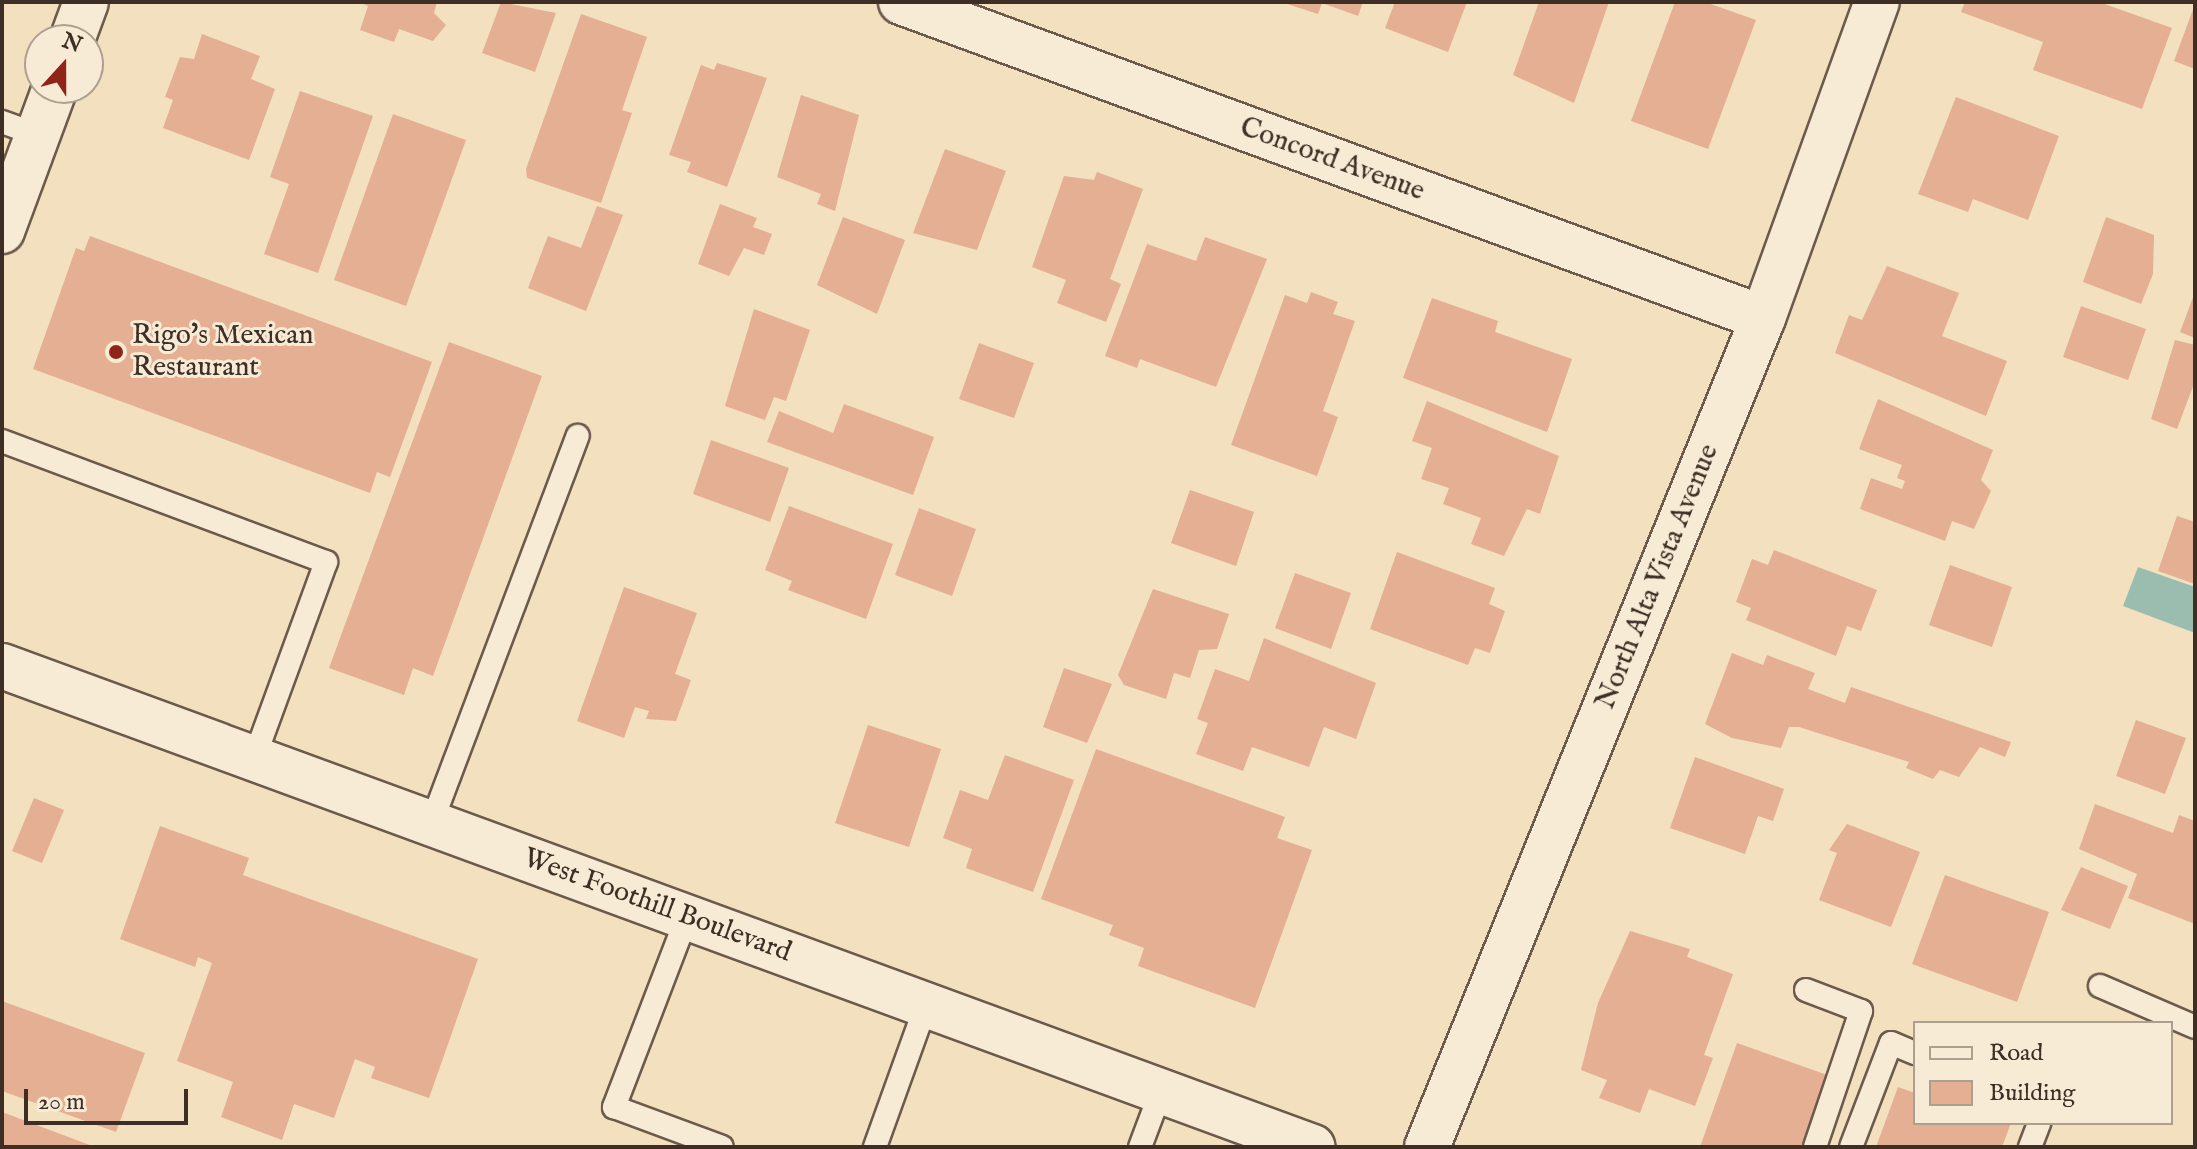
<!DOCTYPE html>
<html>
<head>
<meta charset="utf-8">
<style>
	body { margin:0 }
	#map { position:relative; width:2197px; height:1149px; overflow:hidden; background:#f3e0bf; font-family:"IM FELL English",serif }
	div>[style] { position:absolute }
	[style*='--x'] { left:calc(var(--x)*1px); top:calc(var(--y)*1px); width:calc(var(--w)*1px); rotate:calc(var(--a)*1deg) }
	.water>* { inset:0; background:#9bbdaf }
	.building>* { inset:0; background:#e4af92 }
	.roads { filter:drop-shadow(2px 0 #6c5a4c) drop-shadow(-2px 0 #6c5a4c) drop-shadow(0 2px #6c5a4c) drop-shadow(0 -2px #6c5a4c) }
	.lane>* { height:22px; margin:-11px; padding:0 11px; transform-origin:11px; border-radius:11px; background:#f7ebd5 }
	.street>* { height:44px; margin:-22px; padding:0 22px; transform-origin:22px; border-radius:22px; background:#f7ebd5 }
	.secondary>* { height:44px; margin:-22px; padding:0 22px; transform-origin:22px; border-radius:22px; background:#f7ebd5 }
	.dots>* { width:22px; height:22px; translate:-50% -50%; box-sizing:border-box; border:4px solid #f7ebd5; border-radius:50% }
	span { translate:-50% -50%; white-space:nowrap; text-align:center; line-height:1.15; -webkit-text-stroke:6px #f7ebd5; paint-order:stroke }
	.street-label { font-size:28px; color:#3f2e25 }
	.poi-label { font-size:28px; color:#3f2e25 }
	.left { translate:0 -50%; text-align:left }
	.frame { position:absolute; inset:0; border:4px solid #3f2e25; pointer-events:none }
	.legend { position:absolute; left:1913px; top:1021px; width:260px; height:104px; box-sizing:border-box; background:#f7ebd5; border:2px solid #ad9f8f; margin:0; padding:10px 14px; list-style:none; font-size:24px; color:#3f2e25 }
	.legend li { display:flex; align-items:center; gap:16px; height:40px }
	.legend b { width:40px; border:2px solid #ad9f8f }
	.north { position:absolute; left:24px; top:24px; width:80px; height:80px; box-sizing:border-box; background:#f7ebd5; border:2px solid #ad9f8f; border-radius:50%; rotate:21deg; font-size:22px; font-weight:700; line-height:32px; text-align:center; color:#3f2e25 }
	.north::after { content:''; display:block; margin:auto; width:28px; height:36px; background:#8f2418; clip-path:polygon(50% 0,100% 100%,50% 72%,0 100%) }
	.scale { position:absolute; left:24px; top:1089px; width:164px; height:36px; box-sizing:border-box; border:4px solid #3f2e25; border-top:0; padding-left:10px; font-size:24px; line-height:28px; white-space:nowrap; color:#3f2e25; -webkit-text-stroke:6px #f7ebd5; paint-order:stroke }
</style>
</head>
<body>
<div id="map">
	<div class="water">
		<div style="clip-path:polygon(2138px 567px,2195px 587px,2195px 633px,2123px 606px)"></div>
	</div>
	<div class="building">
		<div style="clip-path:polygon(359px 2px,437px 2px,434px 13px,446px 25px,433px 41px,399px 29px,394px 42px,360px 30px,368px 6px)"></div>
		<div style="clip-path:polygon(501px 2px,556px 13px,535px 72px,482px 53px)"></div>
		<div style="clip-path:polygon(1320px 2px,1363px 2px,1358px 16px,1322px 3px,1318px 14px,1284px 3px)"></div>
		<div style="clip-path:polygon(1395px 2px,1467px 2px,1448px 52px,1385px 28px)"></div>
		<div style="clip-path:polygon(1539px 2px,1609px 2px,1574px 103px,1513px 75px)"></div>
		<div style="clip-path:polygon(1675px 2px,1705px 2px,1756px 20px,1708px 149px,1631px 121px)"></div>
		<div style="clip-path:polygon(1965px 2px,2099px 2px,2172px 28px,2142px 109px,2033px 70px,2043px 42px,1961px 12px)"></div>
		<div style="clip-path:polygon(2195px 4px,2195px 69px,2174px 61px)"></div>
		<div style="clip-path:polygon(581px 14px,647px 37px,622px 110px,632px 113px,601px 203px,527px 178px,526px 169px)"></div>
		<div style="clip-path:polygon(202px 34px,260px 56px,251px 79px,275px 89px,249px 160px,163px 128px,173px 100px,165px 97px,180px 57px,194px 59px)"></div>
		<div style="clip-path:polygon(717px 63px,767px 78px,727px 187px,687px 172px,691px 162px,669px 155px,701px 65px,714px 70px)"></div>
		<div style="clip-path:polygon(300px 91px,373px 116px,318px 273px,264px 254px,289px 184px,270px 177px)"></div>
		<div style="clip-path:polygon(801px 95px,859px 115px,835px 211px,817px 204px,821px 194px,777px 177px)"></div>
		<div style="clip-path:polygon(1956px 97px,2059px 136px,2028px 220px,1973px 199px,1968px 212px,1918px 194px)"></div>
		<div style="clip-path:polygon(393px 114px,466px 140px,406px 306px,334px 280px)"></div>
		<div style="clip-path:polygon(945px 149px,1006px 171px,977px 250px,913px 233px)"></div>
		<div style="clip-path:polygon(1097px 172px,1143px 189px,1110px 279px,1121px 284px,1106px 322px,1057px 303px,1066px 280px,1032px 267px,1064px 176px,1094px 180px)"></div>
		<div style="clip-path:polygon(720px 204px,757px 218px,753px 227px,772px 234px,764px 255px,744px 248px,729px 276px,698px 264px)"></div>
		<div style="clip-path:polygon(597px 206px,623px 215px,586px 311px,528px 288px,548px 236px,581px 248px)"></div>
		<div style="clip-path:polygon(843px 217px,905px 240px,877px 314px,817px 285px)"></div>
		<div style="clip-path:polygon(2106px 217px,2154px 235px,2153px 274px,2141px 304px,2083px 282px)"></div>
		<div style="clip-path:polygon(90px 236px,432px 362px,390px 477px,377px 472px,370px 493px,33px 369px,76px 248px,84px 251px)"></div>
		<div style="clip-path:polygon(1205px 237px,1267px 259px,1216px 387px,1140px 359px,1137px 368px,1105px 356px,1147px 244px,1196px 261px)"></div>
		<div style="clip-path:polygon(1887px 266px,1959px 293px,1942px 336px,2007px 361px,1986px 416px,1835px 353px,1849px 315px,1862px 320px)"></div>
		<div style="clip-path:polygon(1311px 292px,1338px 302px,1333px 314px,1355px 321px,1323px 411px,1338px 417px,1317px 476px,1231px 445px,1285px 295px,1307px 303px)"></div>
		<div style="clip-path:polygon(2195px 292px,2195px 338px,2180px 332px)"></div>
		<div style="clip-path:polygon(1432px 298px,1498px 321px,1495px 332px,1572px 359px,1547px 432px,1403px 378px)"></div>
		<div style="clip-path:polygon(2081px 306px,2146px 329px,2128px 380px,2063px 357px)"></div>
		<div style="clip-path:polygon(754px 309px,810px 330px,786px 401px,774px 397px,765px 420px,725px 406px)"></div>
		<div style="clip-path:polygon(2175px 340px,2195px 345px,2195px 381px,2177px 429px,2151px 419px)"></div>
		<div style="clip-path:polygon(449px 342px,542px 376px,433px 676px,413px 668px,404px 695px,329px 668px)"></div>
		<div style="clip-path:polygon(979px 343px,1034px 363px,1014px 418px,959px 399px)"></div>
		<div style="clip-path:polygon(1878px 399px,1993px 450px,1981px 480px,1991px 491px,1974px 529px,1952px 521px,1945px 541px,1860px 509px,1871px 478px,1902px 489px,1905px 481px,1897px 478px,1902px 465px,1859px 449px)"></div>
		<div style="clip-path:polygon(1427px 401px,1559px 456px,1540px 514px,1527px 509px,1504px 556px,1471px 544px,1481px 518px,1443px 504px,1449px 488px,1421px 479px,1432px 448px,1412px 441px)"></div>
		<div style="clip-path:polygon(844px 404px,934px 437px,913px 495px,767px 442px,779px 411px,833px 433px)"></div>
		<div style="clip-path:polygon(711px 440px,789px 468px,770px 522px,693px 494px)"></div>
		<div style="clip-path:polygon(1190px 490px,1254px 512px,1236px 566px,1171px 543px)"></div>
		<div style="clip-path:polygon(789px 506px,893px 544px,866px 619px,788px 590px,792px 581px,765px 570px)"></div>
		<div style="clip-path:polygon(919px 508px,976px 529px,952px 596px,895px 575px)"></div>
		<div style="clip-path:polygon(2177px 516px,2195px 522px,2195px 584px,2158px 571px)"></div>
		<div style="clip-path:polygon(1774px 550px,1877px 590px,1861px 631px,1847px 626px,1836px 656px,1746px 620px,1751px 608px,1736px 602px,1752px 559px,1768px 565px)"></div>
		<div style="clip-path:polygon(1397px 552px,1495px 588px,1489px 604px,1505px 611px,1490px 653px,1475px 648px,1468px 665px,1370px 629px)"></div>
		<div style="clip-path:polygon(1950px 565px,2012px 587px,1992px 647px,1929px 625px)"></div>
		<div style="clip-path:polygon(1295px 573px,1351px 593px,1331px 649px,1275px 628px)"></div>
		<div style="clip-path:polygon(624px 587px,697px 613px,675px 674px,691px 680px,676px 721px,646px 719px,649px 711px,635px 707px,624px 738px,577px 721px)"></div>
		<div style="clip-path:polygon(1153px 589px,1229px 614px,1217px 649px,1199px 650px,1190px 678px,1174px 673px,1166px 699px,1124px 685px,1118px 675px)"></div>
		<div style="clip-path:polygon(1264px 638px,1376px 683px,1356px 739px,1324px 727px,1309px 767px,1252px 747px,1243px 771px,1196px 754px,1208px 723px,1197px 719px,1215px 669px,1249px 681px)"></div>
		<div style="clip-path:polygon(1732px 653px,1763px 665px,1767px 655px,1815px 673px,1808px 689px,1845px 703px,1851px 687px,2011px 742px,2005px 757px,1980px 747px,1959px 777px,1940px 770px,1933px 779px,1906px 768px,1909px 762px,1799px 727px,1789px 727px,1781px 748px,1732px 738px,1705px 724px)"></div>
		<div style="clip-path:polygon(1064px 668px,1112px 684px,1087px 743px,1043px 727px)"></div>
		<div style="clip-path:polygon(2136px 720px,2186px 738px,2165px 794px,2116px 776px)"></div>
		<div style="clip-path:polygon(868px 725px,941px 749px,909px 847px,835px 823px)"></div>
		<div style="clip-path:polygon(1096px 749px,1285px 817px,1277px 838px,1312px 850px,1255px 1008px,1138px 966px,1144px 948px,1109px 935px,1113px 925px,1041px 899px)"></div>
		<div style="clip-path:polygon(1005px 755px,1074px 780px,1033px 892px,966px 868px,972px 849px,943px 838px,960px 790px,988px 800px)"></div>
		<div style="clip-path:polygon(1695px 757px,1784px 789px,1773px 821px,1758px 816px,1745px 854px,1670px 828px)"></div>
		<div style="clip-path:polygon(34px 798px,64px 810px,42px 863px,12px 851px)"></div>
		<div style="clip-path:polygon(2095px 804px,2173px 833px,2179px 815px,2195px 821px,2195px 924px,2128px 898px,2137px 874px,2079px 849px)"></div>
		<div style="clip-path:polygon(1847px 824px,1920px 852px,1891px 927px,1819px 900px,1837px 853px,1829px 850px)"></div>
		<div style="clip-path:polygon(160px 826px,249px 858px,243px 875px,478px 959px,429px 1098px,371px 1078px,375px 1067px,355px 1059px,334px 1118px,294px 1104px,282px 1140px,221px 1117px,233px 1082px,177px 1061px,212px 963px,198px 957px,195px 967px,120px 939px)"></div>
		<div style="clip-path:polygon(2081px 867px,2128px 886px,2110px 929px,2061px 910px)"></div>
		<div style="clip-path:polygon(1945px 875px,2049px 912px,2017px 1002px,1912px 964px)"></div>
		<div style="clip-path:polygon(1630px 931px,1690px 949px,1687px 957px,1733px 974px,1704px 1055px,1713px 1058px,1695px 1106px,1649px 1089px,1640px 1113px,1599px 1098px,1607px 1080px,1581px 1070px,1598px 1003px)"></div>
		<div style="clip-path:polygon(2px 1001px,145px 1053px,116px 1132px,2px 1091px)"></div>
		<div style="clip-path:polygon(1737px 1043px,1830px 1076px,1805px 1147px,1700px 1147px)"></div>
		<div style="clip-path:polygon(1898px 1087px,1915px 1093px,1915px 1123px,2011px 1123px,2002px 1147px,1876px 1147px)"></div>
		<div style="clip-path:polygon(2px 1112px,95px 1147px,2px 1147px)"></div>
	</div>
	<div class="roads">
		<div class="lane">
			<div style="--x:2;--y:122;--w:37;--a:20"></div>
			<div style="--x:2;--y:441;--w:346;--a:20.5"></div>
			<div style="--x:326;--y:562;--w:210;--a:110.1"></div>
			<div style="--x:431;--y:824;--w:415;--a:-69.3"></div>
			<div style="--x:687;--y:917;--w:204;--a:111"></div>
			<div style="--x:614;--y:1107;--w:115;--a:20.3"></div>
			<div style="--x:2100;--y:986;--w:103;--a:23.3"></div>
			<div style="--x:1806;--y:990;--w:59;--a:20.9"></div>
			<div style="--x:1861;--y:1011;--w:144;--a:108.7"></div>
			<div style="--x:875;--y:1147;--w:151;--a:-70.2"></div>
			<div style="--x:1140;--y:1147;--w:60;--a:-69.4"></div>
			<div style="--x:1851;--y:1147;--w:111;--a:-69"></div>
			<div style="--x:1891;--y:1043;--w:26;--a:23"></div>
			<div style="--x:2030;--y:1147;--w:26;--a:-69"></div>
		</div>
		<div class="street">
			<div style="--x:901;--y:2;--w:918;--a:20.13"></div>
			<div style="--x:72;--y:40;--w:40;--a:-69.8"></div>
			<div style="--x:2;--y:231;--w:153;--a:-69.7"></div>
			<div style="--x:1427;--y:1147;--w:895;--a:-67.94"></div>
			<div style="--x:1763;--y:318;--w:336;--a:-70.2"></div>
		</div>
		<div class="secondary">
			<div style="--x:2;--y:666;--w:1396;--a:20.15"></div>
		</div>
	</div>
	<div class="dots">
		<div style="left:116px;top:352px;background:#8f2418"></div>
	</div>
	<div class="street-label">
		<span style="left:1332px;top:160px;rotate:20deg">Concord Avenue</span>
		<span style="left:1658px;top:577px;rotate:-68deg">North Alta Vista Avenue</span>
		<span style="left:657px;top:906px;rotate:20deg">West Foothill Boulevard</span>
	</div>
	<div class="poi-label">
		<span class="left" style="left:132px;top:352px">Rigo's Mexican<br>Restaurant</span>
	</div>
	<div class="frame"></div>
	<ul class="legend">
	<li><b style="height:10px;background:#f7ebd5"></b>Road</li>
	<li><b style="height:22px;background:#e4af92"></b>Building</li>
	</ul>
	<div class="north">N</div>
	<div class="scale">20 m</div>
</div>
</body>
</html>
